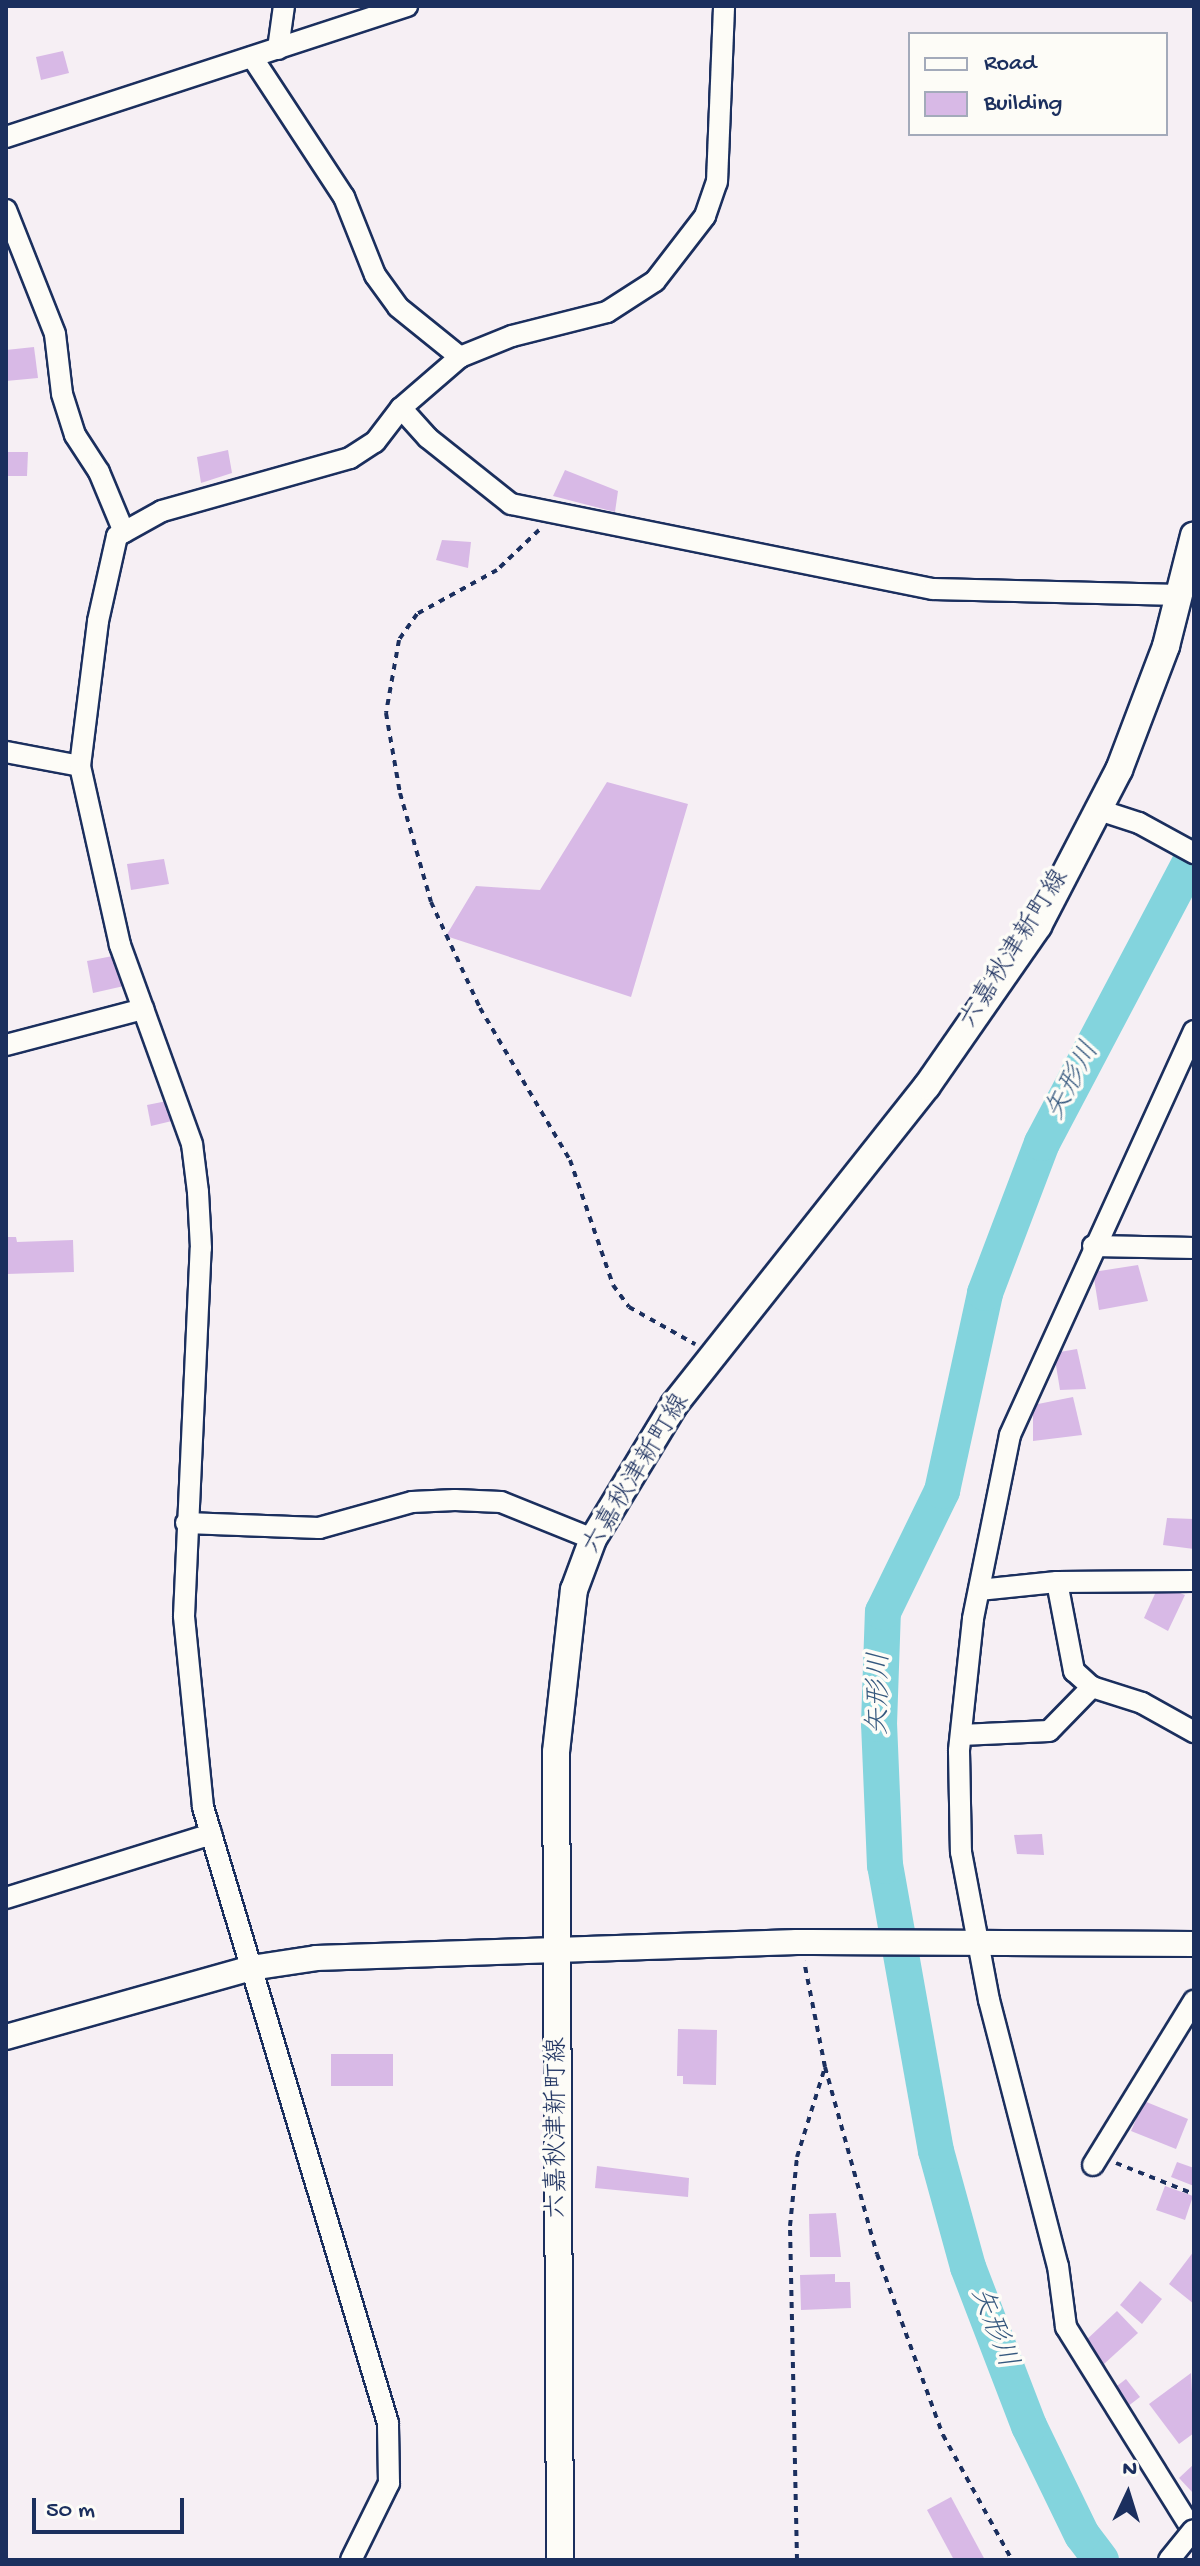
<!DOCTYPE html>
<html>
<head>
<meta charset="utf-8">
<style>
	body { margin:0 }
	#map { position:relative; width:1200px; height:2566px; overflow:hidden; background:#f6eff4; font-family:"Gochi Hand","Klee One",sans-serif }
	div>[style] { position:absolute }
	[style*='--x'] { left:calc(var(--x)*1px); top:calc(var(--y)*1px); width:calc(var(--w)*1px); rotate:calc(var(--a)*1deg) }
	.river>* { height:36px; margin:-18px; padding:0 18px; transform-origin:18px; border-radius:18px; background:#83d4dd }
	.building>* { inset:0; background:#d8b9e6 }
	.path>* { height:4px; margin-top:-2px; transform-origin:0; background:repeating-linear-gradient(90deg,#1b2f5e 0 6px,transparent 0 12px) }
	.roads { filter:drop-shadow(2px 0 #1b2f5e) drop-shadow(-2px 0 #1b2f5e) drop-shadow(0 2px #1b2f5e) drop-shadow(0 -2px #1b2f5e) }
	.minor>* { height:20px; margin:-10px; padding:0 10px; transform-origin:10px; border-radius:10px; background:#fdfcf7 }
	.tertiary>* { height:24px; margin:-12px; padding:0 12px; transform-origin:12px; border-radius:12px; background:#fdfcf7 }
	.secondary>* { height:26px; margin:-13px; padding:0 13px; transform-origin:13px; border-radius:13px; background:#fdfcf7 }
	.bridges { filter:drop-shadow(2px 0 #1b2f5e) drop-shadow(-2px 0 #1b2f5e) drop-shadow(0 2px #1b2f5e) drop-shadow(0 -2px #1b2f5e) }
	.minor-bridge>* { height:20px; margin:-10px; padding:0 10px; transform-origin:10px; border-radius:10px; background:#fdfcf7 }
	span { translate:-50% -50%; white-space:nowrap; text-align:center; line-height:1.15; -webkit-text-stroke:7px #fdfcf7; paint-order:stroke }
	.street-label { font-size:26px; color:#1b2f5e }
	.water-label { font-size:28px; color:#35587e; font-style:italic }
	.frame { position:absolute; inset:0; border:8px solid #1b2f5e; pointer-events:none }
	.legend { position:absolute; left:908px; top:32px; width:260px; height:104px; box-sizing:border-box; background:#fdfcf7; border:2px solid #a3aaba; margin:0; padding:10px 14px; list-style:none; font-size:24px; color:#1b2f5e }
	.legend li { display:flex; align-items:center; gap:16px; height:40px }
	.legend b { width:40px; border:2px solid #a3aaba }
	.north { position:absolute; left:1088px; top:2454px; width:80px; height:80px; -webkit-text-stroke:6px #fdfcf7; paint-order:stroke; rotate:4deg; font-size:22px; font-weight:700; line-height:32px; text-align:center; color:#1b2f5e }
	.north::after { content:''; display:block; margin:auto; width:28px; height:36px; background:#1b2f5e; clip-path:polygon(50% 0,100% 100%,50% 72%,0 100%) }
	.scale { position:absolute; left:32px; top:2498px; width:152px; height:36px; box-sizing:border-box; border:4px solid #1b2f5e; border-top:0; padding-left:10px; font-size:24px; line-height:28px; white-space:nowrap; color:#1b2f5e; -webkit-text-stroke:6px #fdfcf7; paint-order:stroke }
</style>
</head>
<body>
<div id="map">
	<div class="river">
		<div style="--x:1101;--y:2560;--w:31;--a:-127"></div>
		<div style="--x:1082;--y:2535;--w:121;--a:-115.9"></div>
		<div style="--x:1029;--y:2426;--w:170;--a:-111"></div>
		<div style="--x:968;--y:2267;--w:120;--a:-105.4"></div>
		<div style="--x:936;--y:2151;--w:290;--a:-100.1"></div>
		<div style="--x:885;--y:1866;--w:142;--a:-92.4"></div>
		<div style="--x:879;--y:1724;--w:112;--a:-88"></div>
		<div style="--x:883;--y:1612;--w:135;--a:-64"></div>
		<div style="--x:942;--y:1491;--w:203;--a:-77.7"></div>
		<div style="--x:985;--y:1293;--w:160;--a:-69.2"></div>
		<div style="--x:1042;--y:1143;--w:326;--a:-62.2"></div>
	</div>
	<div class="building">
		<div style="clip-path:polygon(63px 51px,69px 73px,41px 80px,36px 57px)"></div>
		<div style="clip-path:polygon(34px 347px,38px 378px,6px 381px,6px 350px)"></div>
		<div style="clip-path:polygon(228px 450px,232px 473px,201px 483px,197px 457px)"></div>
		<div style="clip-path:polygon(6px 452px,28px 452px,27px 476px,6px 476px)"></div>
		<div style="clip-path:polygon(565px 470px,618px 491px,615px 512px,553px 496px)"></div>
		<div style="clip-path:polygon(442px 540px,471px 542px,468px 568px,436px 560px)"></div>
		<div style="clip-path:polygon(607px 782px,688px 804px,631px 997px,446px 936px,476px 886px,540px 890px)"></div>
		<div style="clip-path:polygon(164px 859px,169px 884px,131px 890px,127px 864px)"></div>
		<div style="clip-path:polygon(118px 955px,124px 986px,93px 993px,87px 961px)"></div>
		<div style="clip-path:polygon(172px 1100px,176px 1120px,151px 1126px,147px 1105px)"></div>
		<div style="clip-path:polygon(6px 1237px,16px 1237px,17px 1242px,73px 1240px,74px 1272px,6px 1274px)"></div>
		<div style="clip-path:polygon(1138px 1265px,1148px 1301px,1099px 1310px,1093px 1272px)"></div>
		<div style="clip-path:polygon(1077px 1349px,1086px 1389px,1060px 1390px,1054px 1353px)"></div>
		<div style="clip-path:polygon(1073px 1397px,1082px 1435px,1033px 1441px,1033px 1405px)"></div>
		<div style="clip-path:polygon(1167px 1518px,1194px 1519px,1194px 1549px,1163px 1545px)"></div>
		<div style="clip-path:polygon(1159px 1585px,1185px 1595px,1168px 1631px,1144px 1618px)"></div>
		<div style="clip-path:polygon(1042px 1834px,1044px 1855px,1017px 1854px,1014px 1835px)"></div>
		<div style="clip-path:polygon(678px 2029px,717px 2030px,716px 2085px,683px 2084px,683px 2076px,677px 2076px)"></div>
		<div style="clip-path:polygon(331px 2054px,393px 2054px,393px 2086px,331px 2086px)"></div>
		<div style="clip-path:polygon(1144px 2101px,1188px 2119px,1176px 2149px,1131px 2131px)"></div>
		<div style="clip-path:polygon(1177px 2162px,1194px 2168px,1194px 2186px,1171px 2177px)"></div>
		<div style="clip-path:polygon(597px 2166px,689px 2178px,688px 2197px,595px 2188px)"></div>
		<div style="clip-path:polygon(1165px 2186px,1193px 2196px,1185px 2220px,1156px 2210px)"></div>
		<div style="clip-path:polygon(836px 2213px,841px 2257px,810px 2257px,809px 2214px)"></div>
		<div style="clip-path:polygon(1194px 2251px,1194px 2304px,1169px 2284px)"></div>
		<div style="clip-path:polygon(835px 2274px,835px 2282px,850px 2282px,851px 2308px,801px 2310px,800px 2275px)"></div>
		<div style="clip-path:polygon(1140px 2281px,1162px 2299px,1142px 2324px,1120px 2305px)"></div>
		<div style="clip-path:polygon(1117px 2311px,1138px 2333px,1104px 2364px,1083px 2343px)"></div>
		<div style="clip-path:polygon(1191px 2373px,1194px 2433px,1179px 2444px,1149px 2404px)"></div>
		<div style="clip-path:polygon(1126px 2379px,1140px 2397px,1127px 2407px,1113px 2389px)"></div>
		<div style="clip-path:polygon(1194px 2464px,1194px 2494px,1179px 2478px)"></div>
		<div style="clip-path:polygon(951px 2497px,985px 2560px,954px 2560px,927px 2510px)"></div>
	</div>
	<div class="path">
		<div style="--x:539;--y:530;--w:58;--a:136.4"></div>
		<div style="--x:497;--y:570;--w:91;--a:151.2"></div>
		<div style="--x:417;--y:614;--w:32;--a:125"></div>
		<div style="--x:399;--y:640;--w:74;--a:100.1"></div>
		<div style="--x:386;--y:713;--w:81;--a:80.1"></div>
		<div style="--x:400;--y:793;--w:113;--a:74.1"></div>
		<div style="--x:431;--y:902;--w:117;--a:65.2"></div>
		<div style="--x:480;--y:1008;--w:177;--a:59.4"></div>
		<div style="--x:570;--y:1160;--w:132;--a:71"></div>
		<div style="--x:613;--y:1285;--w:27;--a:54"></div>
		<div style="--x:629;--y:1307;--w:76;--a:29.3"></div>
		<div style="--x:825;--y:2067;--w:194;--a:74.5"></div>
		<div style="--x:877;--y:2254;--w:193;--a:70"></div>
		<div style="--x:943;--y:2435;--w:143;--a:61.1"></div>
		<div style="--x:1116;--y:2163;--w:84;--a:21.7"></div>
		<div style="--x:797;--y:2560;--w:334;--a:-91.2"></div>
		<div style="--x:790;--y:2226;--w:69;--a:-84.2"></div>
		<div style="--x:797;--y:2157;--w:94;--a:-72.7"></div>
		<div style="--x:825;--y:2067;--w:108;--a:-101.2"></div>
	</div>
	<div class="roads">
		<div class="minor">
			<div style="--x:278;--y:49;--w:43;--a:-82.1"></div>
			<div style="--x:252;--y:57;--w:168;--a:56.7"></div>
			<div style="--x:344;--y:197;--w:84;--a:68.3"></div>
			<div style="--x:375;--y:275;--w:39;--a:54"></div>
			<div style="--x:398;--y:307;--w:80;--a:38.9"></div>
			<div style="--x:6;--y:137;--w:422;--a:-18.1"></div>
			<div style="--x:6;--y:210;--w:133;--a:68.4"></div>
			<div style="--x:55;--y:334;--w:60;--a:83.3"></div>
			<div style="--x:62;--y:394;--w:43;--a:72.4"></div>
			<div style="--x:75;--y:435;--w:44;--a:57"></div>
			<div style="--x:99;--y:472;--w:65;--a:67.4"></div>
			<div style="--x:401;--y:408;--w:40;--a:48"></div>
			<div style="--x:428;--y:438;--w:106;--a:38.5"></div>
			<div style="--x:511;--y:504;--w:430;--a:11.4"></div>
			<div style="--x:933;--y:589;--w:247;--a:1.4"></div>
			<div style="--x:6;--y:752;--w:75;--a:10.7"></div>
			<div style="--x:1099;--y:810;--w:42;--a:18"></div>
			<div style="--x:1139;--y:823;--w:63;--a:28.6"></div>
			<div style="--x:1194;--y:1031;--w:444;--a:114.5"></div>
			<div style="--x:1010;--y:1435;--w:188;--a:101.4"></div>
			<div style="--x:973;--y:1619;--w:133;--a:96.1"></div>
			<div style="--x:959;--y:1751;--w:101;--a:88.9"></div>
			<div style="--x:961;--y:1852;--w:151;--a:79.3"></div>
			<div style="--x:989;--y:2000;--w:275;--a:75.5"></div>
			<div style="--x:1058;--y:2266;--w:62;--a:82.5"></div>
			<div style="--x:1066;--y:2327;--w:243;--a:58.1"></div>
			<div style="--x:6;--y:1045;--w:142;--a:-14.7"></div>
			<div style="--x:1093;--y:1246;--w:101;--a:1.1"></div>
			<div style="--x:186;--y:1523;--w:133;--a:2.2"></div>
			<div style="--x:319;--y:1528;--w:97;--a:-15.6"></div>
			<div style="--x:412;--y:1502;--w:43;--a:-2.7"></div>
			<div style="--x:455;--y:1500;--w:46;--a:2.5"></div>
			<div style="--x:501;--y:1502;--w:99;--a:21.9"></div>
			<div style="--x:1057;--y:1582;--w:91;--a:79.2"></div>
			<div style="--x:1074;--y:1671;--w:24;--a:42"></div>
			<div style="--x:1092;--y:1687;--w:52;--a:17.7"></div>
			<div style="--x:1142;--y:1703;--w:60;--a:29.1"></div>
			<div style="--x:979;--y:1590;--w:78;--a:-5.9"></div>
			<div style="--x:1057;--y:1582;--w:137;--a:-0.4"></div>
			<div style="--x:961;--y:1735;--w:88;--a:-2.6"></div>
			<div style="--x:1049;--y:1731;--w:62;--a:-45.7"></div>
			<div style="--x:6;--y:1898;--w:215;--a:-17.3"></div>
			<div style="--x:1093;--y:2165;--w:193;--a:-58.4"></div>
			<div style="--x:351;--y:2560;--w:86;--a:-63.7"></div>
			<div style="--x:389;--y:2483;--w:60;--a:-91"></div>
			<div style="--x:388;--y:2423;--w:643;--a:-106.72"></div>
			<div style="--x:203;--y:1807;--w:192;--a:-95.7"></div>
			<div style="--x:184;--y:1616;--w:368;--a:-87.4"></div>
			<div style="--x:201;--y:1248;--w:56;--a:-93.1"></div>
			<div style="--x:198;--y:1192;--w:48;--a:-97.1"></div>
			<div style="--x:192;--y:1144;--w:212;--a:-109.9"></div>
			<div style="--x:120;--y:945;--w:183;--a:-102.6"></div>
			<div style="--x:80;--y:766;--w:146;--a:-82.9"></div>
			<div style="--x:98;--y:621;--w:87;--a:-77.4"></div>
			<div style="--x:117;--y:536;--w:51;--a:-29.1"></div>
			<div style="--x:162;--y:511;--w:195;--a:-15.7"></div>
			<div style="--x:350;--y:458;--w:30;--a:-33"></div>
			<div style="--x:375;--y:442;--w:43;--a:-52.6"></div>
			<div style="--x:401;--y:408;--w:78;--a:-40.8"></div>
			<div style="--x:460;--y:357;--w:56;--a:-22"></div>
			<div style="--x:512;--y:336;--w:98;--a:-14.2"></div>
			<div style="--x:607;--y:312;--w:57;--a:-32.9"></div>
			<div style="--x:655;--y:281;--w:82;--a:-52.4"></div>
			<div style="--x:705;--y:216;--w:36;--a:-71"></div>
			<div style="--x:717;--y:182;--w:176;--a:-87.7"></div>
		</div>
		<div class="tertiary">
			<div style="--x:6;--y:2037;--w:255;--a:-15.7"></div>
			<div style="--x:251;--y:1968;--w:66;--a:-8.7"></div>
			<div style="--x:316;--y:1958;--w:481;--a:-1.9"></div>
			<div style="--x:797;--y:1942;--w:397;--a:0.3"></div>
		</div>
		<div class="secondary">
			<div style="--x:560;--y:2560;--w:808;--a:-90.28"></div>
			<div style="--x:556;--y:1752;--w:163;--a:-83.7"></div>
			<div style="--x:574;--y:1590;--w:54;--a:-69.6"></div>
			<div style="--x:593;--y:1539;--w:157;--a:-58.8"></div>
			<div style="--x:674;--y:1405;--w:407;--a:-51.6"></div>
			<div style="--x:927;--y:1086;--w:195;--a:-55.2"></div>
			<div style="--x:1038;--y:926;--w:176;--a:-62.6"></div>
			<div style="--x:1119;--y:770;--w:133;--a:-69.2"></div>
			<div style="--x:1166;--y:646;--w:114;--a:-75.8"></div>
		</div>
	</div>
	<div class="bridges">
		<div class="minor-bridge">
			<div style="--x:1169;--y:2560;--w:38;--a:-51"></div>
		</div>
	</div>
	<div class="street-label">
		<span style="left:1016px;top:950px;rotate:-58deg">六嘉秋津新町線</span>
		<span style="left:638px;top:1475px;rotate:-59deg">六嘉秋津新町線</span>
		<span style="left:559px;top:2128px;rotate:-90deg">六嘉秋津新町線</span>
	</div>
	<div class="water-label">
		<span style="left:1074px;top:1082px;rotate:-62deg">矢形川</span>
		<span style="left:881px;top:1694px;rotate:-89deg">矢形川</span>
		<span style="left:992px;top:2328px;rotate:69deg">矢形川</span>
	</div>
	<div class="frame"></div>
	<ul class="legend">
	<li><b style="height:10px;background:#fdfcf7"></b>Road</li>
	<li><b style="height:22px;background:#d8b9e6"></b>Building</li>
	</ul>
	<div class="north">N</div>
	<div class="scale">50 m</div>
</div>
</body>
</html>
